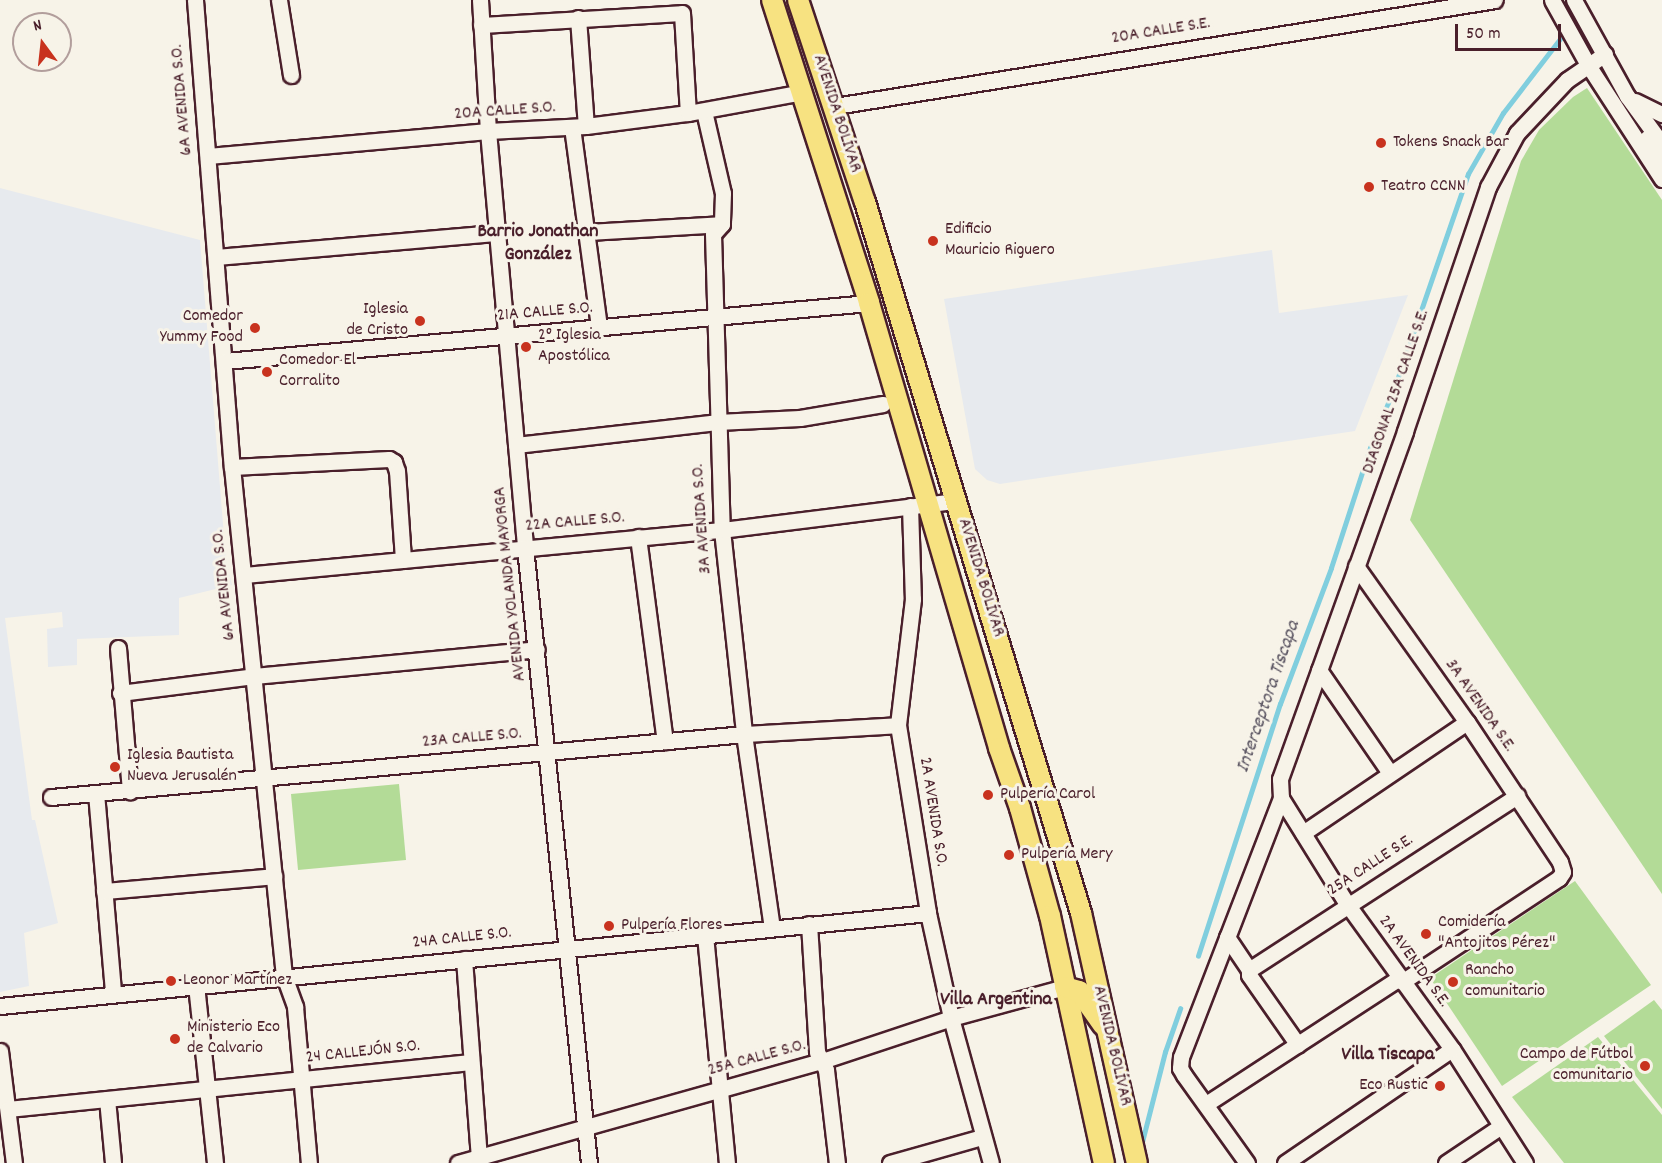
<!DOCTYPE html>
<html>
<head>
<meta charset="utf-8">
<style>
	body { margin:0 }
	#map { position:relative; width:1662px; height:1163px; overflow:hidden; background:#f7f3e8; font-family:Dekko,sans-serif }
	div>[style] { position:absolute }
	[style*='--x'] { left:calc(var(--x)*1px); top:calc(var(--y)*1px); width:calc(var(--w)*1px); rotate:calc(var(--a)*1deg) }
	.built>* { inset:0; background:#e7eaee }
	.green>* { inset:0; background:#b3db97 }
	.stream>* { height:4.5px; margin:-2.25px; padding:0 2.25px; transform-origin:2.25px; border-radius:2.25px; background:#80cede }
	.roads { filter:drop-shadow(2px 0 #4a1f2b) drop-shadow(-2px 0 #4a1f2b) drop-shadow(0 2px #4a1f2b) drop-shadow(0 -2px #4a1f2b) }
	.minor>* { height:15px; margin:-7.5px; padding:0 7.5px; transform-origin:7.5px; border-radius:7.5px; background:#f7f3e8 }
	.major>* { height:20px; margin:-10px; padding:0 10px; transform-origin:10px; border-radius:10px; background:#f7e281 }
	.dots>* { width:16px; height:16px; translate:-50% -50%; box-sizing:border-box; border:3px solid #f7f3e8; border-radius:50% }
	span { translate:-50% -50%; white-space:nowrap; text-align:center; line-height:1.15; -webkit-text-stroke:6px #f7f3e8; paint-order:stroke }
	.street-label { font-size:18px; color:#4a1f2b }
	.poi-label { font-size:18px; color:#4a1f2b }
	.left { translate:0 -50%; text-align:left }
	.right { translate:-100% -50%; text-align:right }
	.neighbourhood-label { font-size:20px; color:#4a1f2b; font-weight:700 }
	.water-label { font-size:20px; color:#5a5461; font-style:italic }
	.north { position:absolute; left:12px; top:12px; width:60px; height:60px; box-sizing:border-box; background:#f7f3e8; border:2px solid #b29e9c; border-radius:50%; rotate:345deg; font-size:16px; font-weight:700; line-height:24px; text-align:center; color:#4a1f2b }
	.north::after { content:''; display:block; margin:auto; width:21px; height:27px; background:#c8321e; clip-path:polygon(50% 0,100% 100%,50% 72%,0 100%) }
	.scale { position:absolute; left:1455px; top:24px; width:106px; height:27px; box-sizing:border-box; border:3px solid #4a1f2b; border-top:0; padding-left:8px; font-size:18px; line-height:21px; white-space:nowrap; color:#4a1f2b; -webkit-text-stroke:4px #f7f3e8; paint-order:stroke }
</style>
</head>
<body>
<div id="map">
	<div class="built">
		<div style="clip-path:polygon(0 188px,200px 240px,226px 561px,232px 585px,179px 598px,179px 635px,77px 639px,77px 665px,48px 667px,47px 629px,63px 627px,62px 612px,5px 618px,32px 820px,35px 820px,58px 923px,24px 933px,29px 986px,0 992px)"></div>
		<div style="clip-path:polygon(1272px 250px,1279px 313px,1408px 295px,1355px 431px,1000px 484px,987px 480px,975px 469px,944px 299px)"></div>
	</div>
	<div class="green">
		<div style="clip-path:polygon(1587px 88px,1662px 200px,1662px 894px,1410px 520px,1521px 161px,1539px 130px,1573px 97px)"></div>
		<div style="clip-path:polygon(399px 784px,406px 860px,298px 870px,291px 794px)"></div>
		<div style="clip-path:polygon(1575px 881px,1651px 985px,1502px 1086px,1430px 978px)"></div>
		<div style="clip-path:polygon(1654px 1000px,1662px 1010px,1662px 1109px,1604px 1036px)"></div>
		<div style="clip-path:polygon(1598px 1037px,1662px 1115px,1662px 1163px,1564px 1163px,1512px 1097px)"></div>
	</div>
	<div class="stream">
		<div style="--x:1198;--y:956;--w:265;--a:-72"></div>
		<div style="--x:1280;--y:704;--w:145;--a:-69.4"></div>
		<div style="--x:1331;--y:568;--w:126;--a:-72"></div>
		<div style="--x:1370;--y:448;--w:70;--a:-68.2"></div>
		<div style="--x:1396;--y:383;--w:221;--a:-71"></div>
		<div style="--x:1468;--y:174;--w:70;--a:-60.2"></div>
		<div style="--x:1503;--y:113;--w:93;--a:-52.4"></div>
		<div style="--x:1141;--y:1146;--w:97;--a:-75.7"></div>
		<div style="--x:1165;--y:1052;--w:46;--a:-70.8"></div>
	</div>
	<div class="roads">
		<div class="minor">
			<div style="--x:195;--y:0;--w:468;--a:85.5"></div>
			<div style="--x:232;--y:467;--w:512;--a:84.17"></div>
			<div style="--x:284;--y:976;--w:33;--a:70"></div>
			<div style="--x:295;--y:1007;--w:157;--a:84.9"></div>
			<div style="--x:279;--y:0;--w:76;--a:80.9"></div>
			<div style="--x:480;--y:0;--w:131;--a:86.5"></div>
			<div style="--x:488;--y:131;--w:418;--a:84.9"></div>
			<div style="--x:525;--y:547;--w:619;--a:84.07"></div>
			<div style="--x:1552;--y:0;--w:74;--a:61"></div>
			<div style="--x:1588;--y:65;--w:136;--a:57"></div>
			<div style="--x:1574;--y:0;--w:110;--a:61.1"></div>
			<div style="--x:1627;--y:96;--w:59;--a:53.9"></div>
			<div style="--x:578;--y:18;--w:108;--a:85.8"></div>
			<div style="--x:481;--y:25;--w:201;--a:-3.4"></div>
			<div style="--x:682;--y:13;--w:100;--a:86.6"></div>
			<div style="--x:1635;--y:101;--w:30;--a:26"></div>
			<div style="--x:835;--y:106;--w:668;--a:-9.12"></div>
			<div style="--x:704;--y:111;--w:84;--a:77"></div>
			<div style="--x:723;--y:193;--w:31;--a:92"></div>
			<div style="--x:722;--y:224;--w:13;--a:132"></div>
			<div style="--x:713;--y:234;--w:296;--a:88.3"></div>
			<div style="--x:722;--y:530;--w:205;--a:83.8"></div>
			<div style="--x:744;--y:734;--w:196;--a:81.8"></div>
			<div style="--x:572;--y:127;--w:202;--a:82.3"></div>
			<div style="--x:1647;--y:138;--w:26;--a:54"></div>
			<div style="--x:208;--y:156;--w:281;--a:-5.1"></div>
			<div style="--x:488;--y:131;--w:98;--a:-2.9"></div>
			<div style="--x:586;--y:126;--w:103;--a:-7.3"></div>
			<div style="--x:688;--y:113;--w:117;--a:-10.3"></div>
			<div style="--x:588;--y:232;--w:134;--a:-3.4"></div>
			<div style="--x:216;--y:257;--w:283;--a:-4.9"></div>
			<div style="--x:225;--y:361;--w:647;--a:-5.15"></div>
			<div style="--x:516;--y:445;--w:202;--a:-6.5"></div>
			<div style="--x:717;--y:422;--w:83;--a:-2.8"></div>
			<div style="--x:800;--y:418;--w:84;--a:-9.6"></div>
			<div style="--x:232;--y:467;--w:157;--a:-2.9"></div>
			<div style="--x:389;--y:459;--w:6;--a:31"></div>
			<div style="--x:394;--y:462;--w:9;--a:72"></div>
			<div style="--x:397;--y:471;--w:89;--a:86.1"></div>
			<div style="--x:910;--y:506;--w:93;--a:88.2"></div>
			<div style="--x:913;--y:599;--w:127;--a:96.8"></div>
			<div style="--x:898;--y:725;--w:190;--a:80.9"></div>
			<div style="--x:928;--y:913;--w:107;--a:77.6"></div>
			<div style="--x:951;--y:1018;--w:150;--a:74.6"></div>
			<div style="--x:638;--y:537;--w:206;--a:82.5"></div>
			<div style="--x:1356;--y:566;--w:191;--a:54.6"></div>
			<div style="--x:1467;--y:722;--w:168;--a:56.4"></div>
			<div style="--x:1560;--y:862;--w:10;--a:73"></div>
			<div style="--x:1563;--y:872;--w:7;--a:124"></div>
			<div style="--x:1559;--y:878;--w:188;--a:146.5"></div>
			<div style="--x:244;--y:575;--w:480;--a:-5.4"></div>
			<div style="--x:722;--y:530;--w:236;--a:-7.1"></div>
			<div style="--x:118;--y:648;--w:144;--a:85.2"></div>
			<div style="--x:1319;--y:670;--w:125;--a:55.4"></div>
			<div style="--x:120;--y:693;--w:135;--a:-7.2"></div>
			<div style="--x:254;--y:676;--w:284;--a:-5.4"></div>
			<div style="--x:96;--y:793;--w:201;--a:85.1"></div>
			<div style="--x:51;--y:797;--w:696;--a:-5.19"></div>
			<div style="--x:744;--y:734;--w:154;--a:-3.3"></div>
			<div style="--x:1303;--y:833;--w:198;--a:-34.1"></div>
			<div style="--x:104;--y:891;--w:171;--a:-5"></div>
			<div style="--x:809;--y:924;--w:128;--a:86.4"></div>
			<div style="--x:817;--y:1052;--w:20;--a:63"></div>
			<div style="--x:826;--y:1070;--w:94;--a:83.3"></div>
			<div style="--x:705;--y:935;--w:229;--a:84.5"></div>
			<div style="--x:1227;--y:937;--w:40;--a:56"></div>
			<div style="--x:1249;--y:970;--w:5;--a:90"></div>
			<div style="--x:1249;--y:975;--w:85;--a:55"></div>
			<div style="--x:464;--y:959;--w:199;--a:85.7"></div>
			<div style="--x:1249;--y:970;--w:320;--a:-33"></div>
			<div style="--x:196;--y:985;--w:179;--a:83.9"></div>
			<div style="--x:0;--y:1006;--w:933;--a:-5.72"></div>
			<div style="--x:0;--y:1051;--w:113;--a:82.9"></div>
			<div style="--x:107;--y:1099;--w:64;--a:84.6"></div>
			<div style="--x:1206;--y:1104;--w:230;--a:-33.1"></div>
			<div style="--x:8;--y:1109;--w:465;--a:-5.8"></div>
			<div style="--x:458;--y:1163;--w:378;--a:-15.7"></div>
			<div style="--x:822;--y:1061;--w:136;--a:-18.4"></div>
			<div style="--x:951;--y:1018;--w:118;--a:-15.2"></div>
			<div style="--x:890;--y:1163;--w:96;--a:-15.8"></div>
			<div style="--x:1247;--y:1163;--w:108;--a:-125.6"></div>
			<div style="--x:1184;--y:1075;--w:8;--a:-120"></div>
			<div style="--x:1180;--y:1068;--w:11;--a:-85"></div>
			<div style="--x:1181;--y:1057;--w:278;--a:-68.9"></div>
			<div style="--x:1285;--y:1163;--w:202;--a:-34.3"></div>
			<div style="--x:1446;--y:1163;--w:66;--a:-33.9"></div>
			<div style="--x:1525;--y:1163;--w:135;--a:-122.6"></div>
			<div style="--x:1452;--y:1049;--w:179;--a:-125.9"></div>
			<div style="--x:1347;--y:904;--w:125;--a:-121.9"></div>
			<div style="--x:1281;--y:798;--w:19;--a:-93"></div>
			<div style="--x:1280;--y:779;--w:370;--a:-70.2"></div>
			<div style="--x:1405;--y:431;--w:258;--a:-71.2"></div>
			<div style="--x:1488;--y:187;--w:61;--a:-61.8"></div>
			<div style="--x:1517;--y:133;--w:73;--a:-46.7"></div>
			<div style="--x:1567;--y:80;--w:46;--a:-34.4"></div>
		</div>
		<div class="major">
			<div style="--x:772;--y:0;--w:318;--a:72.2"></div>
			<div style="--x:869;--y:303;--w:464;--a:73.7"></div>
			<div style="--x:999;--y:748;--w:64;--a:70.7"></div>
			<div style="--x:1020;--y:808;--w:112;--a:74.5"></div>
			<div style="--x:1050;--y:916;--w:253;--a:77.7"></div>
			<div style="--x:798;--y:0;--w:213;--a:71.7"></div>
			<div style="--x:865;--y:202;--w:743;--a:73.1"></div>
			<div style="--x:1081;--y:913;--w:256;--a:77.4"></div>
			<div style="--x:1065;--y:987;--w:15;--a:16"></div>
			<div style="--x:1079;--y:991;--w:42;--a:54.8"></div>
		</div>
	</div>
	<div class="dots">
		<div style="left:1381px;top:143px;background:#c8321e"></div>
		<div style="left:1369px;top:187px;background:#c8321e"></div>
		<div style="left:933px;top:241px;background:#c8321e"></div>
		<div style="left:420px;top:321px;background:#c8321e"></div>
		<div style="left:255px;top:328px;background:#c8321e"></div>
		<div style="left:526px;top:347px;background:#c8321e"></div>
		<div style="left:267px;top:372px;background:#c8321e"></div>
		<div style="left:115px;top:767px;background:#c8321e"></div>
		<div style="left:988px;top:795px;background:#c8321e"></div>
		<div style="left:1009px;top:855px;background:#c8321e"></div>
		<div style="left:609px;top:926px;background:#c8321e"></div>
		<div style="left:1426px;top:934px;background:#c8321e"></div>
		<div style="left:171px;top:981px;background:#c8321e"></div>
		<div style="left:1453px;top:982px;background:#c8321e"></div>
		<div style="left:175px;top:1039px;background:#c8321e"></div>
		<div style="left:1645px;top:1066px;background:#c8321e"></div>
		<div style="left:1440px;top:1086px;background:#c8321e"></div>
	</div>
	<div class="street-label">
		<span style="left:1161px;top:32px;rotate:-9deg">20A CALLE S.E.</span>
		<span style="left:183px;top:100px;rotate:-95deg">6A AVENIDA S.O.</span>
		<span style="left:505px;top:112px;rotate:-4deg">20A CALLE S.O.</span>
		<span style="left:836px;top:114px;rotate:72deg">AVENIDA BOLÍVAR</span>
		<span style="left:545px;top:313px;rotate:-5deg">21A CALLE S.O.</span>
		<span style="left:1397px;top:392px;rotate:-71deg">DIAGONAL 25A CALLE S.E.</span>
		<span style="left:703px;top:519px;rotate:-94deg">3A AVENIDA S.O.</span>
		<span style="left:575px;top:523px;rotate:-5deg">22A CALLE S.O.</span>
		<span style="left:980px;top:578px;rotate:73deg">AVENIDA BOLÍVAR</span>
		<span style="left:511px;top:584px;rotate:-96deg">AVENIDA YOLANDA MAYORGA</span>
		<span style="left:225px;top:585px;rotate:-96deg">6A AVENIDA S.O.</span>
		<span style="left:1479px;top:706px;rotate:55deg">3A AVENIDA S.E.</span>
		<span style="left:472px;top:739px;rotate:-5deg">23A CALLE S.O.</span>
		<span style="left:932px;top:812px;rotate:81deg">2A AVENIDA S.O.</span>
		<span style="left:1371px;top:866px;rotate:-33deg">25A CALLE S.E.</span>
		<span style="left:462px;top:939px;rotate:-6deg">24A CALLE S.O.</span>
		<span style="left:1413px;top:962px;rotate:54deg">2A AVENIDA S.E.</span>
		<span style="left:1111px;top:1046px;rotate:77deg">AVENIDA BOLÍVAR</span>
		<span style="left:363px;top:1053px;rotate:-6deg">24 CALLEJÓN S.O.</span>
		<span style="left:757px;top:1059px;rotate:-15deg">25A CALLE S.O.</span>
	</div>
	<div class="poi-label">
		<span class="left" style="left:1393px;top:143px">Tokens Snack Bar</span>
		<span class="left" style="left:1381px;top:187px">Teatro CCNN</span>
		<span class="left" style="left:945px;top:241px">Edificio<br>Mauricio Riguero</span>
		<span class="right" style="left:408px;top:321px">Iglesia<br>de Cristo</span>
		<span class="right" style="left:243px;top:328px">Comedor<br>Yummy Food</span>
		<span class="left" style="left:538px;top:347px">2° Iglesia<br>Apostólica</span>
		<span class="left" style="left:279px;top:372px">Comedor El<br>Corralito</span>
		<span class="left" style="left:127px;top:767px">Iglesia Bautista<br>Nueva Jerusalén</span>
		<span class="left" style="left:1000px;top:795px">Pulpería Carol</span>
		<span class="left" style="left:1021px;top:855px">Pulpería Mery</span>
		<span class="left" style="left:1438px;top:934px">Comidería<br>"Antojitos Pérez"</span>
		<span class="left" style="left:621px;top:926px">Pulpería Flores</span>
		<span class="left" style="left:1465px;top:982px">Rancho<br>comunitario</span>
		<span class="left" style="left:183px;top:981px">Leonor Martínez</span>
		<span class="left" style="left:187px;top:1039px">Ministerio Eco<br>de Calvario</span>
		<span class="right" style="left:1633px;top:1066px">Campo de Fútbol<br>comunitario</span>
		<span class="right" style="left:1428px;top:1086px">Eco Rustic</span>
	</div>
	<div class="neighbourhood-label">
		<span style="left:538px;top:244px">Barrio Jonathan<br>González</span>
		<span style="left:996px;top:1000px">Villa Argentina</span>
		<span style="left:1388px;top:1055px">Villa Tiscapa</span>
	</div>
	<div class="water-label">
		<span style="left:1269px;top:697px;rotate:-71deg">Interceptora Tiscapa</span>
	</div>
	<div class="north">N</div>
	<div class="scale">50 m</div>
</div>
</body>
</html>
